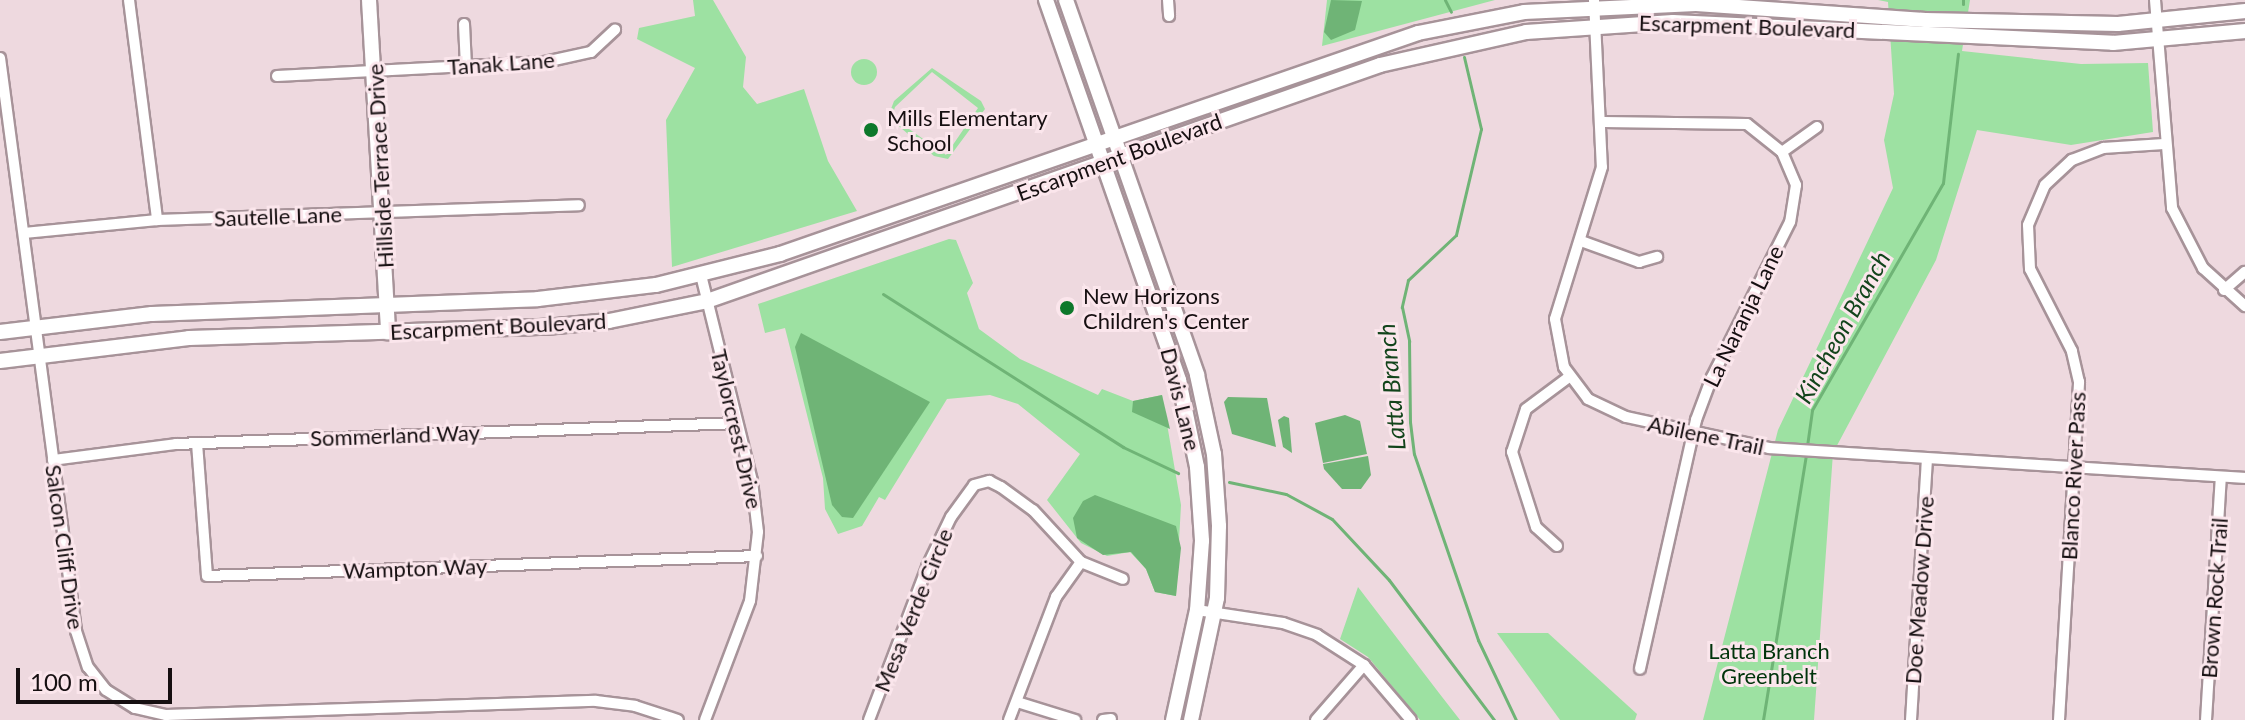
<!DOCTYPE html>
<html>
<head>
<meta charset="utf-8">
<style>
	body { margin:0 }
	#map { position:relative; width:2245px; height:720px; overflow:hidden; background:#eed9df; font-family:Lato,sans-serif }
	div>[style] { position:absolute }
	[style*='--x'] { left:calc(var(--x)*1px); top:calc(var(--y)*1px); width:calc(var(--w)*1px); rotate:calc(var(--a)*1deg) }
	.green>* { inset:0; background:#9de1a2 }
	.round { border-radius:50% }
	.water>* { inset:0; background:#6fb476 }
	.stream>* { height:3px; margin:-1.5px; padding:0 1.5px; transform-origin:1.5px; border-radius:1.5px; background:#6fb476 }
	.roads { filter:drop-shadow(2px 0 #a79399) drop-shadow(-2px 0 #a79399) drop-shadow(0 2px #a79399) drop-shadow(0 -2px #a79399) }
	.street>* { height:10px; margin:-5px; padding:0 5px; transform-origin:5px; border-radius:5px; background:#fff }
	.secondary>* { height:14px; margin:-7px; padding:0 7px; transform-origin:7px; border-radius:7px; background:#fff }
	.dots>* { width:22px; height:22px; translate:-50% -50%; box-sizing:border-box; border:4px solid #fbe6ec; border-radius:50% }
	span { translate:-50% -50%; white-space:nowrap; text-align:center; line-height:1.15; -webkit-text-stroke:6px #fbe6ec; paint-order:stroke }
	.street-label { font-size:22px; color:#160f11 }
	.poi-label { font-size:22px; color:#160f11 }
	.left { translate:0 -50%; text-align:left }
	.park-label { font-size:22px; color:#00340b }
	.water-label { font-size:24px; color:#12441b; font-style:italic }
	.scale { position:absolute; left:16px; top:668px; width:156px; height:36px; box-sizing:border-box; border:4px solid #160f11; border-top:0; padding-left:10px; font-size:24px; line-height:28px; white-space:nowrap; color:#160f11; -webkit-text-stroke:6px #fbe6ec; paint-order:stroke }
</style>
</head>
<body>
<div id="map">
	<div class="green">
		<div style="clip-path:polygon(693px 0,713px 0,746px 57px,743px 87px,757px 104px,804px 89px,828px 161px,857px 211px,672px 267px,666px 120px,695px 68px,637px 39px,639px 28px,695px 16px)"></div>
		<div style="clip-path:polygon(1327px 0,1495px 0,1322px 46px)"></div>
		<div style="clip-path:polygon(1878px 0,1970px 0,1962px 51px,2081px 64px,2148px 63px,2153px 132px,2071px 145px,1977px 130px,1936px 260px,1833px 453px,1814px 720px,1703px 720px,1778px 430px,1893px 188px,1884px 140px,1894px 94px,1888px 2px)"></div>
		<div class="round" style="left:851px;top:59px;width:26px;height:26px"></div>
		<div style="clip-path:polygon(evenodd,932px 68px,981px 101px,985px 109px,948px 159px,934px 156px,888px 117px,894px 101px,932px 68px,932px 72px,978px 108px,946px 155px,892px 117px,895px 107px,932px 72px)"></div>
		<div style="clip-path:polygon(949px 239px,956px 240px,973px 283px,967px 293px,979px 329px,1020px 359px,1098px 395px,1102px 389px,1133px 401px,1162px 395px,1181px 505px,1176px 596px,1155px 592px,1146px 569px,1130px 552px,1107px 556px,1081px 543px,1047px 500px,1080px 454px,1018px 404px,990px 395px,947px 399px,885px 500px,879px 497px,862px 526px,838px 534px,825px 509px,823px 478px,785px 328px,765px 333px,758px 304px)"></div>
		<div style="clip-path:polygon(1358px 587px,1439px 693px,1460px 720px,1420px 720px,1368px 657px,1340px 639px)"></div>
		<div style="clip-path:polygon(1497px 633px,1548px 633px,1637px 714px,1635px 720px,1560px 720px)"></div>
	</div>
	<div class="water">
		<div style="clip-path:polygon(1331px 0,1362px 1px,1355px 30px,1331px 40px,1324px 32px)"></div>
		<div style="clip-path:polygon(801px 333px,930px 402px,853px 518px,842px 517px,832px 505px,795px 347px)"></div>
		<div style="clip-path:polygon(1162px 395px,1170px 429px,1132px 412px,1133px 401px)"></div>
		<div style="clip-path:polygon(1228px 397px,1267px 398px,1276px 447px,1232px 434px,1224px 402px)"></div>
		<div style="clip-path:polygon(1345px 415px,1360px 421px,1367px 454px,1323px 463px,1315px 423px)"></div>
		<div style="clip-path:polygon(1284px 416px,1289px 418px,1292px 453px,1283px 447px,1278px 420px)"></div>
		<div style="clip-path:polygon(1368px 456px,1371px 475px,1361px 489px,1342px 489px,1324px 469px,1323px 464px)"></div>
		<div style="clip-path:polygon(1095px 495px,1176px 526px,1181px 548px,1176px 596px,1155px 592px,1146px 569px,1131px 552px,1103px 555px,1077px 538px,1073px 518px,1083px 501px)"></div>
	</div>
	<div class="stream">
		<div style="--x:1445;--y:0;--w:13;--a:63"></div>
		<div style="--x:1963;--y:4;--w:4;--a:-90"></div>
		<div style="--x:1464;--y:57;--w:74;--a:76.7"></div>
		<div style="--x:1481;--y:129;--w:109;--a:103.3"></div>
		<div style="--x:1456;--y:235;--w:66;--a:136.8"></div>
		<div style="--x:1408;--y:280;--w:28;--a:103"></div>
		<div style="--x:1402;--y:307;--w:35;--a:78"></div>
		<div style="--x:1409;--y:341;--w:81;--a:89.3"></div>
		<div style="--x:1410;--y:422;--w:32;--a:83"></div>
		<div style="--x:1414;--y:454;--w:197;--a:71"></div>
		<div style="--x:1478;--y:640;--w:89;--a:64.6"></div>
		<div style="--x:883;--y:294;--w:285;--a:32.5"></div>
		<div style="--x:1123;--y:447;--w:61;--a:25.3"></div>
		<div style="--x:1807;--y:446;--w:36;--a:-82"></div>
		<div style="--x:1812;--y:410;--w:262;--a:-60"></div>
		<div style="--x:1943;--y:183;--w:130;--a:-83.4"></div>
		<div style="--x:1229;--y:482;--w:58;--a:11.9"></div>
		<div style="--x:1286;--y:494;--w:52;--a:28.5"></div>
		<div style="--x:1332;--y:519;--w:83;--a:46.9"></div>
		<div style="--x:1389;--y:580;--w:175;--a:53.1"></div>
		<div style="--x:1763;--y:720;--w:269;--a:-80.8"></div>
	</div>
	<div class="roads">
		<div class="street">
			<div style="--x:129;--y:0;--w:222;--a:82.7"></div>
			<div style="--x:1168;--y:0;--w:16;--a:86"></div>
			<div style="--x:1594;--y:0;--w:167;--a:87.3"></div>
			<div style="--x:1602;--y:167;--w:159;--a:107.2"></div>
			<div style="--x:1555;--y:319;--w:49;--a:79.4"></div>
			<div style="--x:1564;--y:367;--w:40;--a:53"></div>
			<div style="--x:1588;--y:399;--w:42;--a:25.3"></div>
			<div style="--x:1626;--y:417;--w:146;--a:12.2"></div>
			<div style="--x:1769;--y:448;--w:477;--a:3.6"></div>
			<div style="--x:2155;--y:0;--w:209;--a:85.3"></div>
			<div style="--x:2172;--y:208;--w:68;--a:62.7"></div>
			<div style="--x:2203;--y:268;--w:57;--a:42.1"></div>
			<div style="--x:464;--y:24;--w:43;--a:87.3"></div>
			<div style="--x:0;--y:58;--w:578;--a:82.44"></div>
			<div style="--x:76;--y:631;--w:38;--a:72"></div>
			<div style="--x:88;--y:667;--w:29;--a:52"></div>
			<div style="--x:106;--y:690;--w:34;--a:32"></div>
			<div style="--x:135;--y:708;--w:32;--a:13"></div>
			<div style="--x:166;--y:715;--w:430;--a:-1.9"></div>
			<div style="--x:596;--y:701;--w:39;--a:7"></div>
			<div style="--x:635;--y:706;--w:45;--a:18"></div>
			<div style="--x:277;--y:76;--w:268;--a:-3"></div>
			<div style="--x:545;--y:62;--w:47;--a:-12.3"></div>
			<div style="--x:591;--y:52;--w:33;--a:-43"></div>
			<div style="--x:1603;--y:122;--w:144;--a:0.8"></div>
			<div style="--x:1747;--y:124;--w:45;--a:38.7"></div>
			<div style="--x:1782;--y:152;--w:36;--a:67"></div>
			<div style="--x:1796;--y:185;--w:37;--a:99"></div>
			<div style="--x:1790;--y:222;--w:174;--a:116.7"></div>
			<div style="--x:1712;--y:377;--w:46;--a:110.4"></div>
			<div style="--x:1696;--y:420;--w:255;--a:102.7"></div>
			<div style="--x:1782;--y:152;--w:43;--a:-35.5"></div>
			<div style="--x:24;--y:233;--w:134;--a:-5.6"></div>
			<div style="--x:157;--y:220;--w:422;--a:-2"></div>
			<div style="--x:1581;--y:241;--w:62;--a:19.9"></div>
			<div style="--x:1639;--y:262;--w:19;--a:-16"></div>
			<div style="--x:701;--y:275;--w:212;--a:76.1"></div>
			<div style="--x:752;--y:481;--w:51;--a:83.3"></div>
			<div style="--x:758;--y:532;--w:69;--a:96.6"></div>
			<div style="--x:750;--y:601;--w:127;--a:110.7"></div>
			<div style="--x:2224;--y:290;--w:28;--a:-41"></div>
			<div style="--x:197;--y:443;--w:133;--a:85.7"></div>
			<div style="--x:207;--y:576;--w:550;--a:-2.08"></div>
			<div style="--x:53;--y:460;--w:124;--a:-7.4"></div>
			<div style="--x:176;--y:444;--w:561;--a:-2.14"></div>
			<div style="--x:1557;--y:546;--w:28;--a:-138"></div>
			<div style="--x:1536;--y:527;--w:79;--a:-107.7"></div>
			<div style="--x:1512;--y:452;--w:45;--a:-72"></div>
			<div style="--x:1526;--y:409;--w:54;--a:-36.7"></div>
			<div style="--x:1197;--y:610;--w:87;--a:8.6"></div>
			<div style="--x:1283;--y:623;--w:36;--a:19"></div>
			<div style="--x:1317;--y:635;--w:56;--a:32.6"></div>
			<div style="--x:1364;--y:665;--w:72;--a:49.5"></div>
			<div style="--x:1017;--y:702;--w:61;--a:17.2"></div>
			<div style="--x:869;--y:720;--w:164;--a:-69.2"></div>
			<div style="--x:927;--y:567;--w:55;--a:-64.4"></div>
			<div style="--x:951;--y:517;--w:39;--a:-54"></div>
			<div style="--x:974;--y:485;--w:16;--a:-15"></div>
			<div style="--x:989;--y:481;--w:13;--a:27"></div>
			<div style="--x:1001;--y:487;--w:39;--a:36"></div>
			<div style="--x:1033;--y:510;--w:71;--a:47.3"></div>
			<div style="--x:1081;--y:562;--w:45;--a:22"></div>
			<div style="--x:1009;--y:720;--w:132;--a:-69.1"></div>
			<div style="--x:1056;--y:597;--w:43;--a:-54.5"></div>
			<div style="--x:1103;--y:720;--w:8;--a:-7"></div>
			<div style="--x:1316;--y:720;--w:73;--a:-48.9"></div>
			<div style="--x:1911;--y:720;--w:261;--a:-86.5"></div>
			<div style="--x:2059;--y:720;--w:339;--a:-86.6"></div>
			<div style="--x:2079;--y:382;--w:32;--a:-103"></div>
			<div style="--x:2072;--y:351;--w:92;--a:-117.1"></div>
			<div style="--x:2030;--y:269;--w:44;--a:-92.6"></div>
			<div style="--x:2028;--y:225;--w:43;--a:-67"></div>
			<div style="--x:2045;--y:185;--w:37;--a:-43"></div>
			<div style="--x:2072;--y:160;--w:34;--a:-21"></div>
			<div style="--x:2104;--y:148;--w:59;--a:-3.9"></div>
			<div style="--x:2206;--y:720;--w:243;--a:-86.5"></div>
		</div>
		<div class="secondary">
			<div style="--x:369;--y:0;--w:333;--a:86.7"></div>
			<div style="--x:1046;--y:0;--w:403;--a:70.7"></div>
			<div style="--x:1179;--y:380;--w:89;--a:78.3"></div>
			<div style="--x:1197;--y:467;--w:74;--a:86.1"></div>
			<div style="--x:1202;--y:541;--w:69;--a:94.1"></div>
			<div style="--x:1197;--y:610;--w:113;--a:102.3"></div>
			<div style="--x:1066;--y:0;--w:397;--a:70.7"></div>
			<div style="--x:1197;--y:375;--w:81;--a:77.9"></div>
			<div style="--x:1214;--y:454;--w:72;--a:86"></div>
			<div style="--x:1219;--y:526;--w:72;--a:91.6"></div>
			<div style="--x:1217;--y:598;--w:125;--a:102"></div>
			<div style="--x:0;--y:332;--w:153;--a:-6.8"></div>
			<div style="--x:152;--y:314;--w:386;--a:-2.2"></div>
			<div style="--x:538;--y:299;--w:119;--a:-6.8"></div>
			<div style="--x:656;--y:285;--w:128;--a:-14"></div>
			<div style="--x:780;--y:254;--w:675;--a:-19.11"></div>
			<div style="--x:1418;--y:33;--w:108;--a:-11.2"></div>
			<div style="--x:1524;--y:12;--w:172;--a:-2.7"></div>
			<div style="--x:1696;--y:4;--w:230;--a:4"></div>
			<div style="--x:1925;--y:20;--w:193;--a:1.2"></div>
			<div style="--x:2118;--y:24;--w:128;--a:-5.8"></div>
			<div style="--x:0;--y:361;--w:190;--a:-6.9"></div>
			<div style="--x:189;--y:338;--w:357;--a:-1.8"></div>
			<div style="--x:546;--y:327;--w:63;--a:-5.4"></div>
			<div style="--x:609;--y:321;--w:100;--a:-11.5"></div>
			<div style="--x:707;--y:301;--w:713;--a:-19.32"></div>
			<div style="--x:1380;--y:65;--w:150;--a:-12.7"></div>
			<div style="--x:1526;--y:32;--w:147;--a:-3.9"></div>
			<div style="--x:1673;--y:22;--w:441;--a:2.7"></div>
			<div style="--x:2113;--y:43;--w:133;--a:-5.2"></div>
		</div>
	</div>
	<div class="dots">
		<div style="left:871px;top:130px;background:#0e782b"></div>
		<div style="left:1067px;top:308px;background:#0e782b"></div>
	</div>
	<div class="street-label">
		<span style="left:1747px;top:26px;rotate:2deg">Escarpment Boulevard</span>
		<span style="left:501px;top:63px;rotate:-4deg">Tanak Lane</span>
		<span style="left:1119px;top:157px;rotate:-20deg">Escarpment Boulevard</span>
		<span style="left:380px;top:166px;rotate:-93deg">Hillside Terrace Drive</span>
		<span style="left:278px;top:216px;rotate:-2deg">Sautelle Lane</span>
		<span style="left:1743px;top:316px;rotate:-64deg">La Naranja Lane</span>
		<span style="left:498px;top:326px;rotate:-3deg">Escarpment Boulevard</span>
		<span style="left:1181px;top:399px;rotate:76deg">Davis Lane</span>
		<span style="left:737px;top:429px;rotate:77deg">Taylorcrest Drive</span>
		<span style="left:395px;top:435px;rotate:-2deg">Sommerland Way</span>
		<span style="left:1706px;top:435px;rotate:12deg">Abilene Trail</span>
		<span style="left:2073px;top:476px;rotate:-87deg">Blanco River Pass</span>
		<span style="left:65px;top:547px;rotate:82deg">Salcon Cliff Drive</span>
		<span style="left:415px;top:568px;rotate:-2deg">Wampton Way</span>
		<span style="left:1919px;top:590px;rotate:-86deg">Doe Meadow Drive</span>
		<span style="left:2214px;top:598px;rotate:-86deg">Brown Rock Trail</span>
		<span style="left:913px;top:610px;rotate:-68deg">Mesa Verde Circle</span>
	</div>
	<div class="poi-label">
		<span class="left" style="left:887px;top:130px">Mills Elementary<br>School</span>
		<span class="left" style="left:1083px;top:308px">New Horizons<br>Children's Center</span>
	</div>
	<div class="park-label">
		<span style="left:1769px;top:663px">Latta Branch<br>Greenbelt</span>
	</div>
	<div class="water-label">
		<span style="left:1842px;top:327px;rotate:-61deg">Kincheon Branch</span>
		<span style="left:1391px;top:387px;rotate:-95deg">Latta Branch</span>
	</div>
	<div class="scale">100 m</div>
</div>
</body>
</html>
